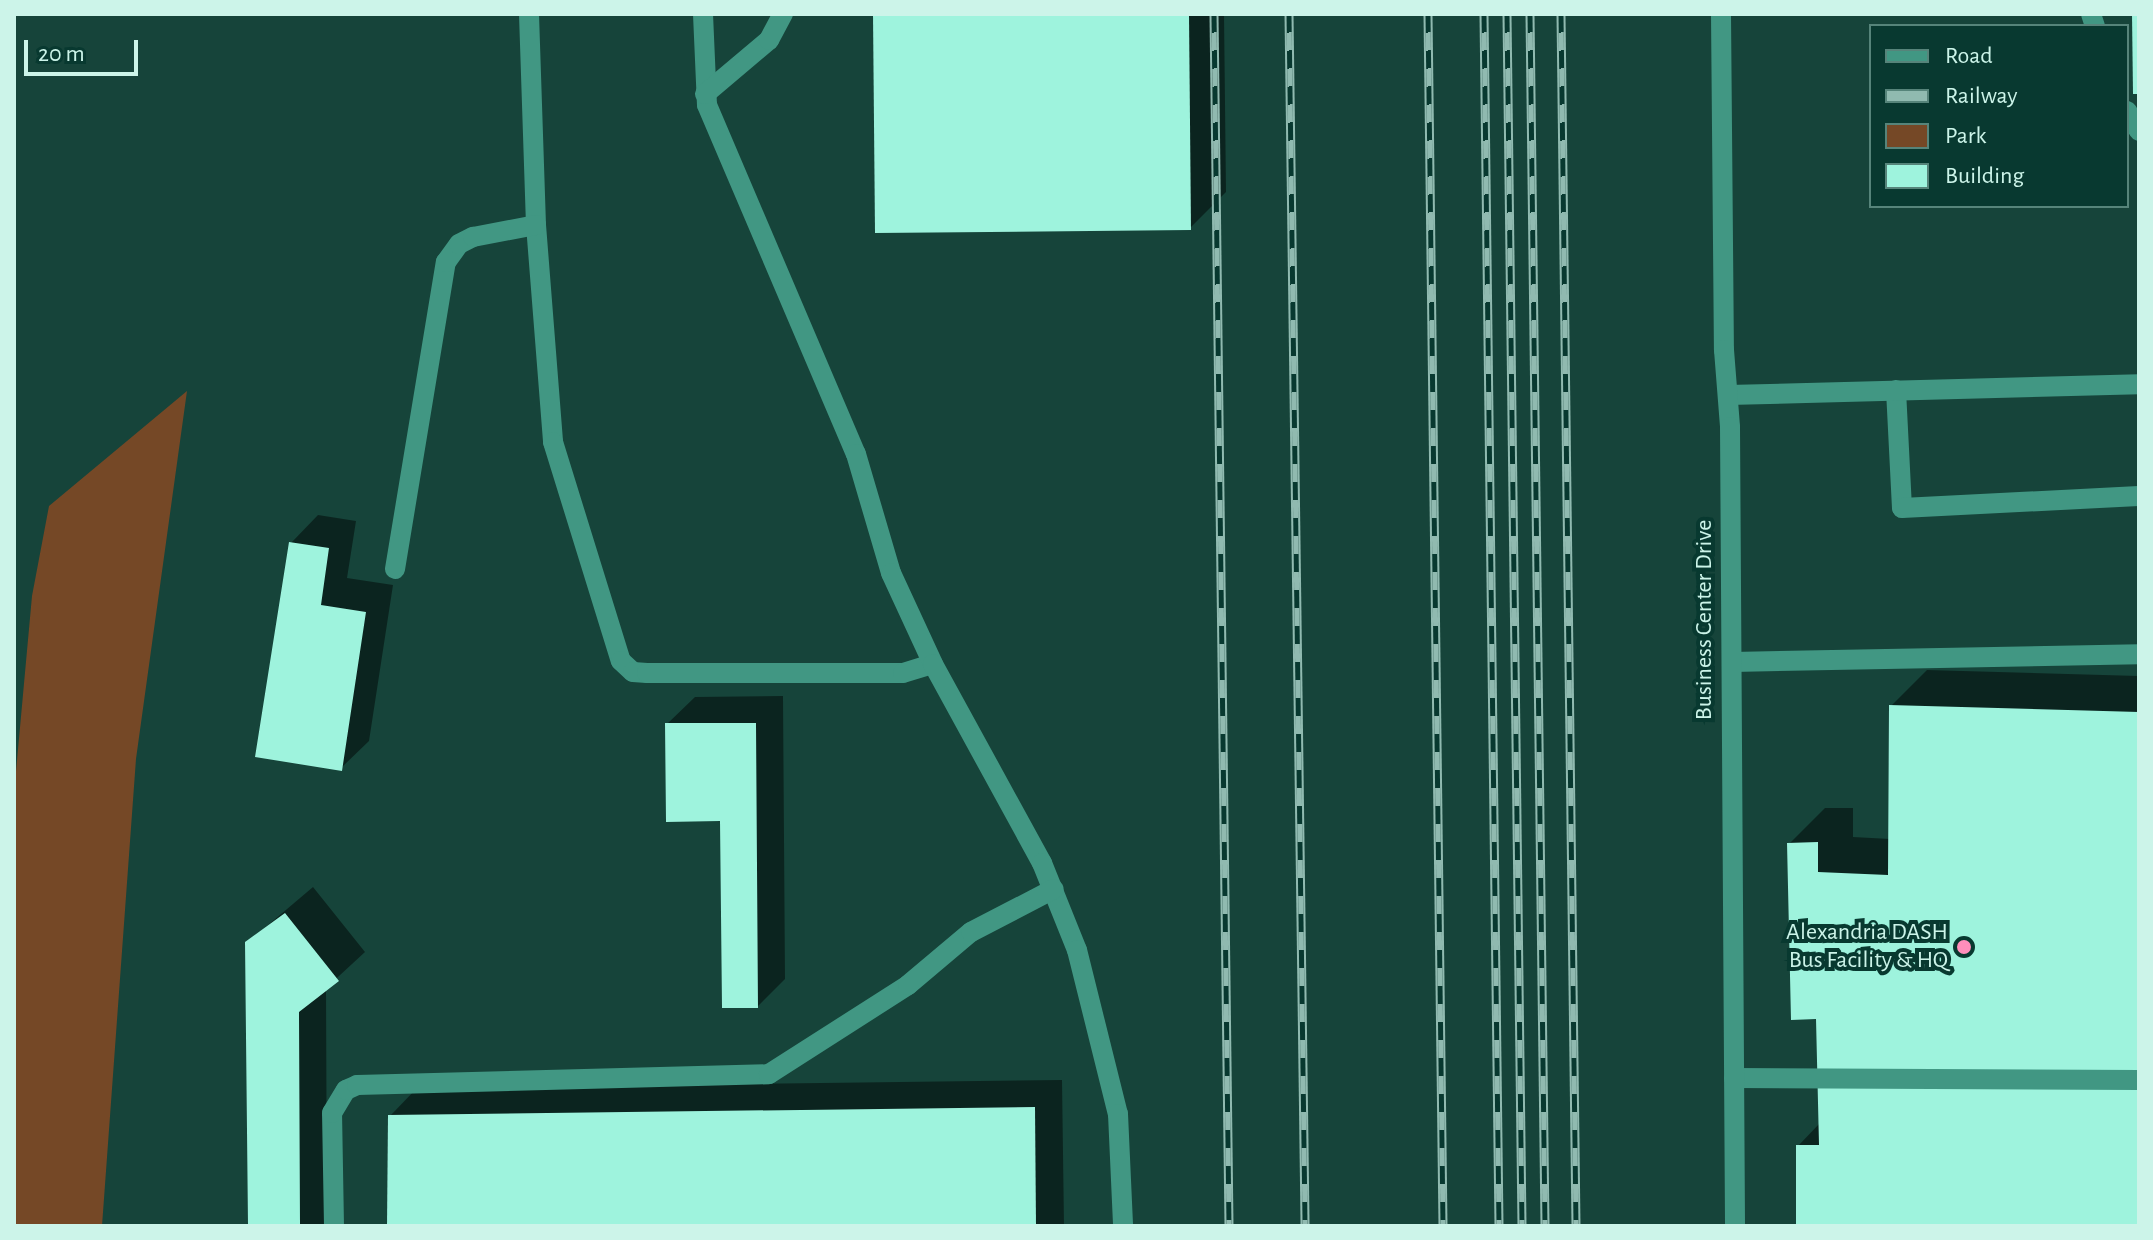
<!DOCTYPE html>
<html>
<head>
<meta charset="utf-8">
<style>
	body { margin:0 }
	#map { position:relative; width:2153px; height:1240px; overflow:hidden; background:#16443a; font-family:"Alegreya Sans",sans-serif }
	div>[style] { position:absolute }
	[style*='--x'] { left:calc(var(--x)*1px); top:calc(var(--y)*1px); width:calc(var(--w)*1px); rotate:calc(var(--a)*1deg) }
	.green>* { inset:0; background:#754826 }
	.shadow>* { inset:0; background:#0007 }
	.building>* { inset:0; background:#9ef3dd }
	.lane>* { height:20px; margin:-10px; padding:0 10px; transform-origin:10px; border-radius:10px; background:#419783 }
	.street>* { height:20px; margin:-10px; padding:0 10px; transform-origin:10px; border-radius:10px; background:#419783 }
	.rail>* { height:9px; margin-top:-4.5px; transform-origin:0; background:repeating-linear-gradient(90deg,#083930 0 18px,#90bab0 0 36px); box-sizing:border-box; border-block:2px solid #90bab0 }
	.dots>* { width:22px; height:22px; translate:-50% -50%; box-sizing:border-box; border:4px solid #083930; border-radius:50% }
	span { translate:-50% -50%; white-space:nowrap; text-align:center; line-height:1.15; -webkit-text-stroke:8px #083930; paint-order:stroke }
	.street-label { font-size:24px; color:#ccf4e9 }
	.poi-label { font-size:24px; color:#ccf4e9 }
	.right { translate:-100% -50%; text-align:right }
	.frame { position:absolute; inset:0; border:16px solid #ccf4e9; pointer-events:none }
	.legend { position:absolute; left:1869px; top:24px; width:260px; height:184px; box-sizing:border-box; background:#083930; border:2px solid #56847a; margin:0; padding:10px 14px; list-style:none; font-size:24px; color:#ccf4e9 }
	.legend li { display:flex; align-items:center; gap:16px; height:40px }
	.legend b { width:40px; border:2px solid #56847a }
	.scale { position:absolute; left:24px; top:40px; width:114px; height:36px; box-sizing:border-box; border:4px solid #ccf4e9; border-top:0; padding-left:10px; font-size:24px; line-height:28px; white-space:nowrap; color:#ccf4e9; -webkit-text-stroke:6px #083930; paint-order:stroke }
</style>
</head>
<body>
<div id="map">
	<div class="green">
		<div style="clip-path:polygon(187px 391px,136px 759px,102px 1226px,14px 1226px,14px 793px,32px 596px,49px 506px)"></div>
	</div>
	<div class="shadow">
		<div style="clip-path:polygon(875px 14px,1224px 14px,1226px 192px,1190px 228px)"></div>
		<div style="clip-path:polygon(318px 515px,356px 521px,347px 578px,393px 585px,369px 741px,341px 768px,291px 543px)"></div>
		<div style="clip-path:polygon(1927px 670px,2139px 676px,2139px 1226px,1798px 1226px,1798px 1146px,1820px 1123px,1818px 1017px,1789px 844px,1825px 808px,1853px 808px,1853px 837px,1890px 839px,1891px 706px)"></div>
		<div style="clip-path:polygon(783px 696px,785px 979px,758px 1006px,722px 819px,667px 724px,695px 697px)"></div>
		<div style="clip-path:polygon(313px 887px,365px 952px,326px 988px,327px 1226px,250px 1226px,247px 943px)"></div>
		<div style="clip-path:polygon(1062px 1080px,1064px 1226px,389px 1226px,390px 1116px,417px 1088px)"></div>
	</div>
	<div class="building">
		<div style="clip-path:polygon(873px 14px,1189px 14px,1191px 230px,875px 233px)"></div>
		<div style="clip-path:polygon(2132px 14px,2139px 14px,2139px 94px,2133px 94px)"></div>
		<div style="clip-path:polygon(289px 542px,329px 548px,321px 605px,366px 612px,342px 771px,255px 757px)"></div>
		<div style="clip-path:polygon(1889px 705px,2139px 712px,2139px 1226px,1796px 1226px,1796px 1145px,1819px 1145px,1816px 1019px,1791px 1020px,1787px 843px,1818px 842px,1818px 872px,1888px 875px)"></div>
		<div style="clip-path:polygon(665px 723px,756px 723px,758px 1008px,722px 1008px,720px 821px,666px 822px)"></div>
		<div style="clip-path:polygon(285px 913px,339px 981px,299px 1012px,300px 1226px,248px 1226px,245px 942px)"></div>
		<div style="clip-path:polygon(1035px 1107px,1036px 1226px,387px 1226px,388px 1115px)"></div>
	</div>
	<div class="lane">
		<div style="--x:529;--y:14;--w:211;--a:88.1"></div>
		<div style="--x:536;--y:225;--w:218;--a:85.5"></div>
		<div style="--x:553;--y:442;--w:229;--a:72.8"></div>
		<div style="--x:621;--y:661;--w:16;--a:43"></div>
		<div style="--x:633;--y:672;--w:14;--a:4"></div>
		<div style="--x:647;--y:673;--w:256;--a:0"></div>
		<div style="--x:903;--y:673;--w:31;--a:-17"></div>
		<div style="--x:703;--y:14;--w:91;--a:87.5"></div>
		<div style="--x:707;--y:105;--w:379;--a:66.9"></div>
		<div style="--x:856;--y:454;--w:124;--a:73.6"></div>
		<div style="--x:891;--y:573;--w:100;--a:65.2"></div>
		<div style="--x:933;--y:664;--w:227;--a:61.3"></div>
		<div style="--x:1042;--y:863;--w:94;--a:68.1"></div>
		<div style="--x:1077;--y:950;--w:169;--a:76"></div>
		<div style="--x:1118;--y:1114;--w:112;--a:87.4"></div>
		<div style="--x:2091;--y:14;--w:13;--a:72"></div>
		<div style="--x:705;--y:94;--w:84;--a:-40.2"></div>
		<div style="--x:769;--y:40;--w:30;--a:-62"></div>
		<div style="--x:2127;--y:111;--w:23;--a:59"></div>
		<div style="--x:1896;--y:390;--w:118;--a:87.1"></div>
		<div style="--x:1902;--y:508;--w:237;--a:-2.9"></div>
		<div style="--x:1728;--y:395;--w:411;--a:-1.5"></div>
		<div style="--x:395;--y:569;--w:311;--a:-80.6"></div>
		<div style="--x:446;--y:262;--w:22;--a:-54"></div>
		<div style="--x:459;--y:244;--w:16;--a:-27"></div>
		<div style="--x:473;--y:237;--w:64;--a:-10.8"></div>
		<div style="--x:1732;--y:662;--w:407;--a:-1.1"></div>
		<div style="--x:1734;--y:1078;--w:405;--a:0.3"></div>
		<div style="--x:334;--y:1226;--w:113;--a:-91"></div>
		<div style="--x:332;--y:1113;--w:27;--a:-59"></div>
		<div style="--x:346;--y:1090;--w:12;--a:-24"></div>
		<div style="--x:357;--y:1085;--w:412;--a:-1.5"></div>
		<div style="--x:769;--y:1074;--w:165;--a:-32.6"></div>
		<div style="--x:908;--y:985;--w:82;--a:-40.1"></div>
		<div style="--x:971;--y:932;--w:93;--a:-27.4"></div>
	</div>
	<div class="street">
		<div style="--x:1721;--y:14;--w:336;--a:89.5"></div>
		<div style="--x:1724;--y:350;--w:77;--a:85.5"></div>
		<div style="--x:1730;--y:427;--w:799;--a:89.64"></div>
	</div>
	<div class="rail">
		<div style="--x:1214;--y:14;--w:1212;--a:89.29"></div>
		<div style="--x:1289;--y:14;--w:1212;--a:89.24"></div>
		<div style="--x:1428;--y:14;--w:1212;--a:89.29"></div>
		<div style="--x:1484;--y:14;--w:1212;--a:89.29"></div>
		<div style="--x:1507;--y:14;--w:1212;--a:89.29"></div>
		<div style="--x:1530;--y:14;--w:1212;--a:89.29"></div>
		<div style="--x:1561;--y:14;--w:1212;--a:89.29"></div>
	</div>
	<div class="dots">
		<div style="left:1964px;top:947px;background:#ff8ebb"></div>
	</div>
	<div class="street-label">
		<span style="left:1705px;top:620px;rotate:-90deg">Business Center Drive</span>
	</div>
	<div class="poi-label">
		<span class="right" style="left:1948px;top:947px">Alexandria DASH<br>Bus Facility &amp; HQ</span>
	</div>
	<div class="frame"></div>
	<ul class="legend">
	<li><b style="height:10px;background:#419783"></b>Road</li>
	<li><b style="height:10px;background:#90bab0"></b>Railway</li>
	<li><b style="height:22px;background:#754826"></b>Park</li>
	<li><b style="height:22px;background:#9ef3dd"></b>Building</li>
	</ul>
	<div class="scale">20 m</div>
</div>
</body>
</html>
